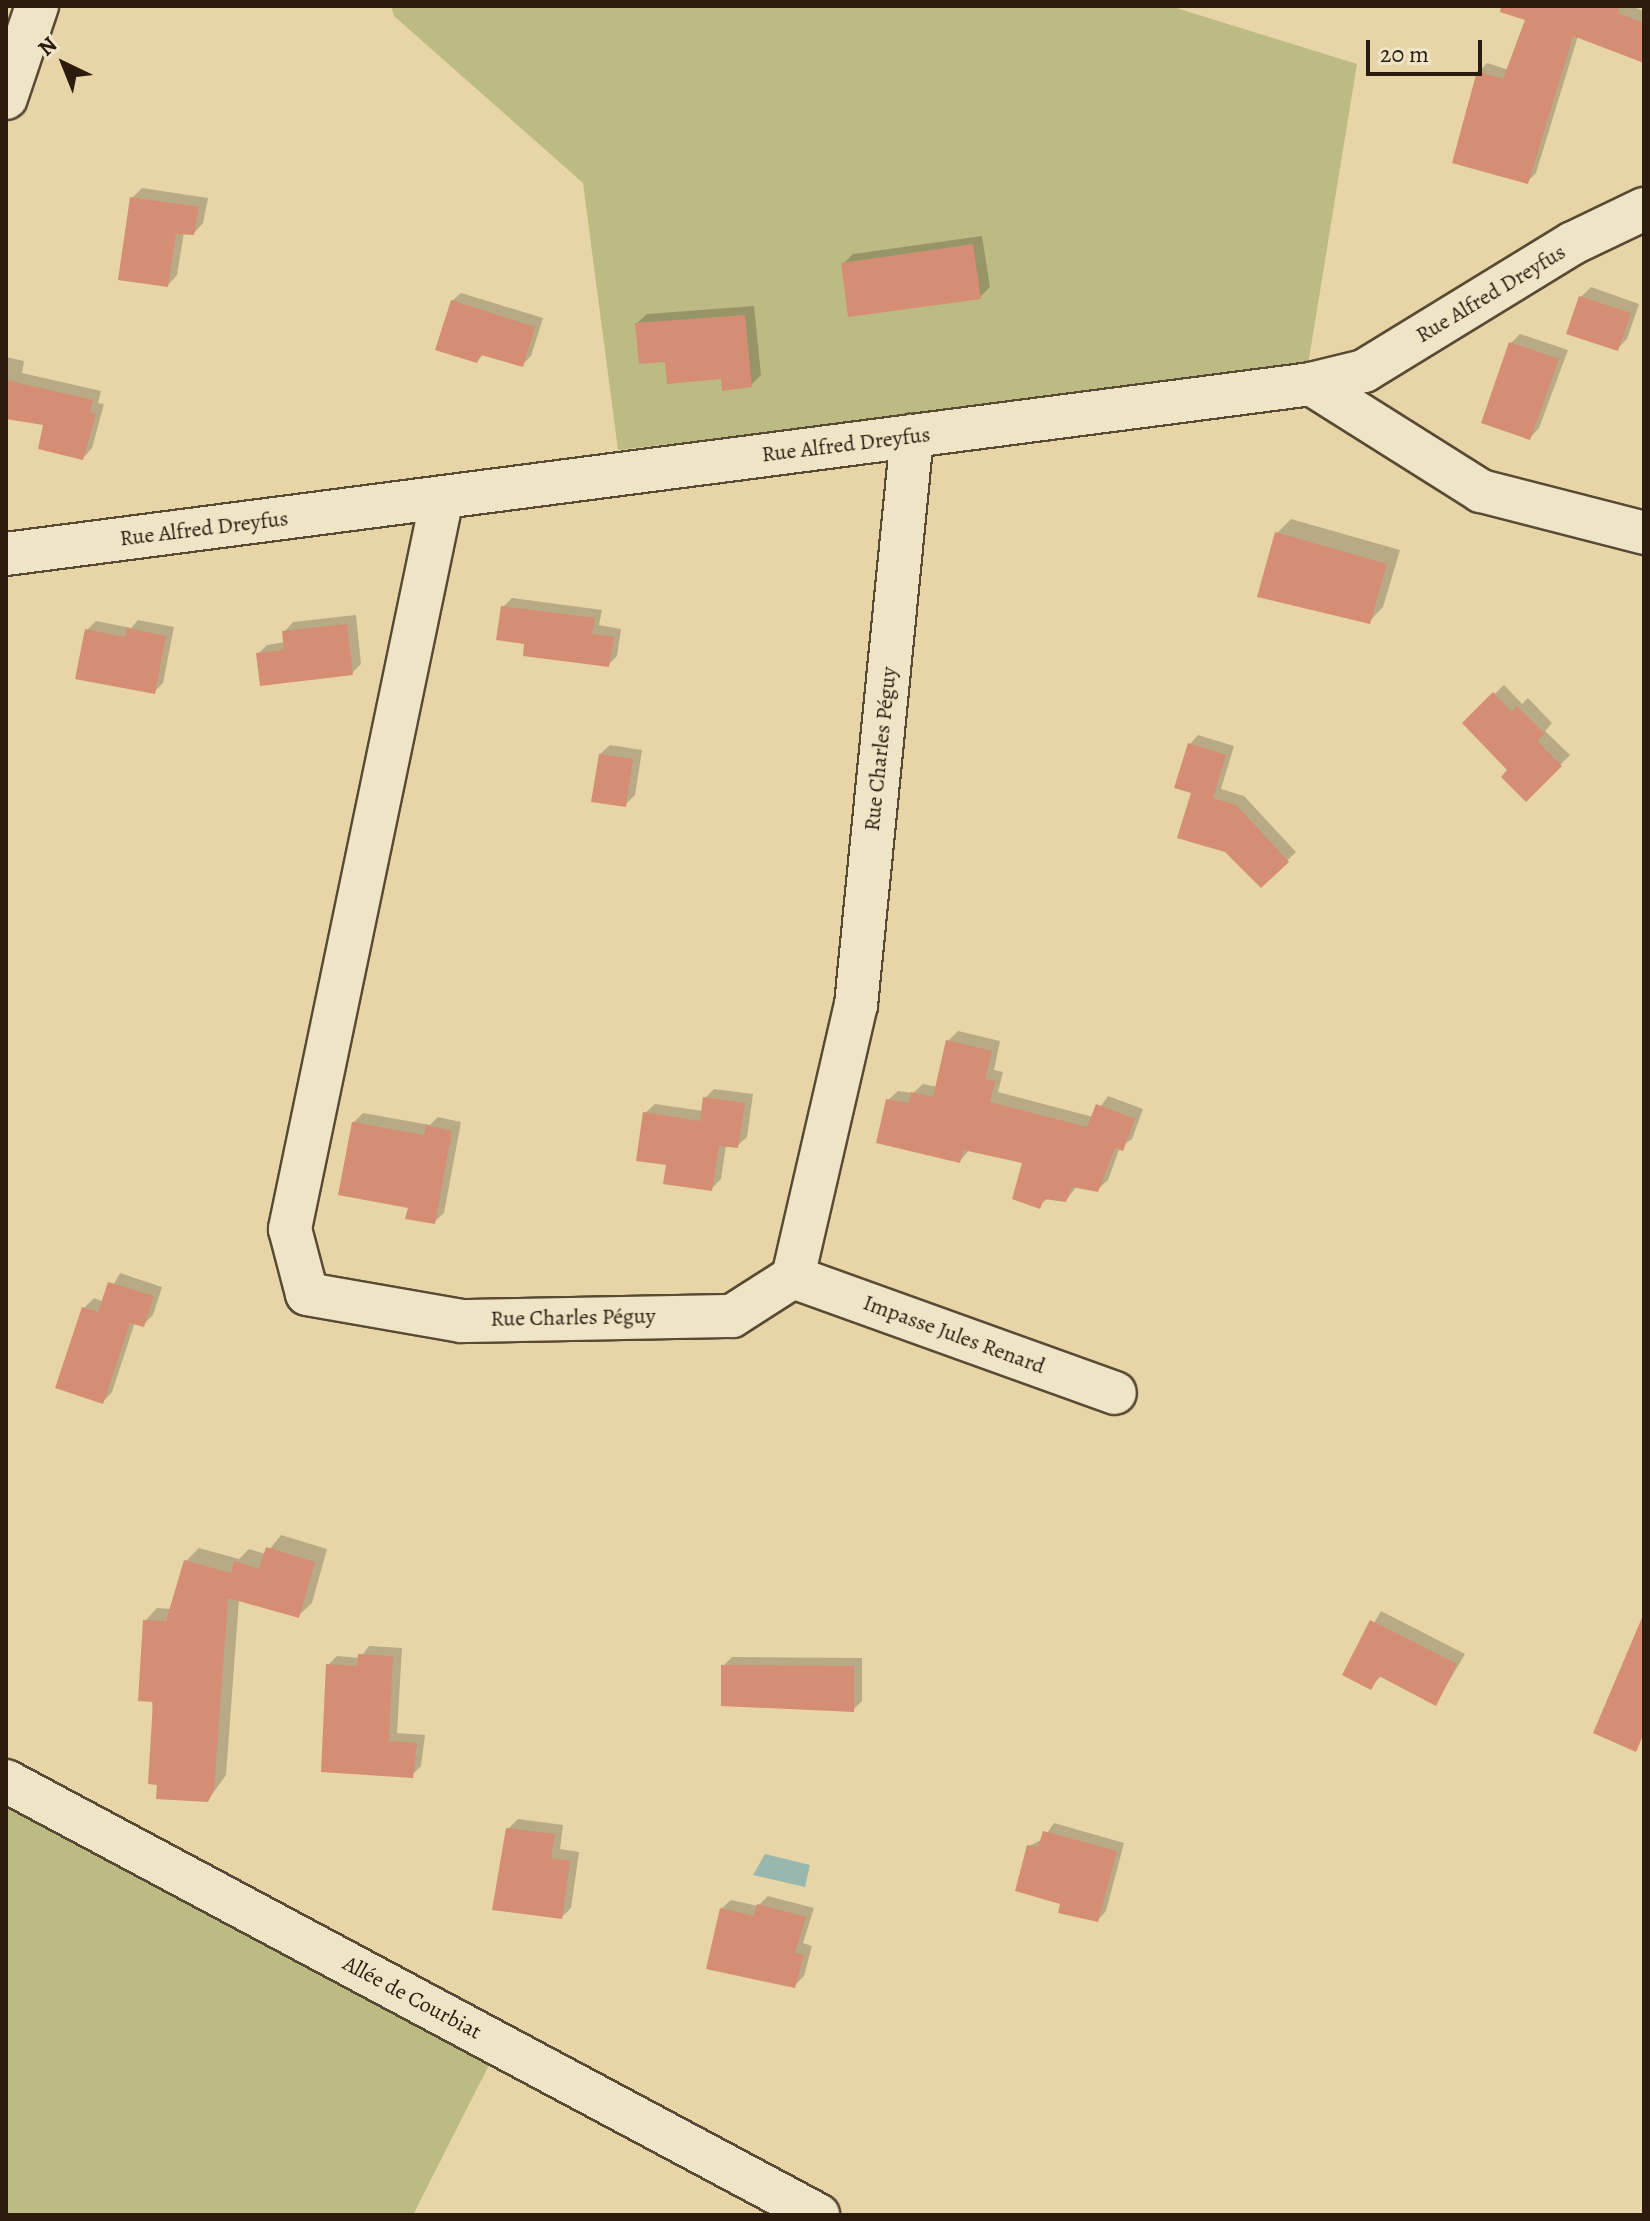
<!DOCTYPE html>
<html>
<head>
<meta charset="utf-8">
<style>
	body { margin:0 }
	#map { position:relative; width:1650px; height:2221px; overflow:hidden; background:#e7d5a7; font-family:Alegreya,serif }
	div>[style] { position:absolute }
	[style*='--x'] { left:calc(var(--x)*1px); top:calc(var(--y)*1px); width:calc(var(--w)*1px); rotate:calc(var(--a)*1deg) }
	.green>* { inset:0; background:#bcbb83 }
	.water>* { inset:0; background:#98b8af }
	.shadow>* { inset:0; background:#0003 }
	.building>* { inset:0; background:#d58e73 }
	.roads { filter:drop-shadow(2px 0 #594a34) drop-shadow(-2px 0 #594a34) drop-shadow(0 2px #594a34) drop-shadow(0 -2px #594a34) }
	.minor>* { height:42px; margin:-21px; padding:0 21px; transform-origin:21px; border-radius:21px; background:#efe4c6 }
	span { translate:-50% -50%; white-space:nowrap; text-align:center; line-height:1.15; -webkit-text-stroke:7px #efe4c6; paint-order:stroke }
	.street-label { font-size:22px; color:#2a1b0e }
	.frame { position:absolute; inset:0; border:8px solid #2a1b0e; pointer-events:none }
	.north { position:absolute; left:24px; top:24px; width:80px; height:80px; -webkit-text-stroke:6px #efe4c6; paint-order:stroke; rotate:317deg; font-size:22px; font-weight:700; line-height:32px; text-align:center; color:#2a1b0e }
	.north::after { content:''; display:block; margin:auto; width:28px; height:36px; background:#2a1b0e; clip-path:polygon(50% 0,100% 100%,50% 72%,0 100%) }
	.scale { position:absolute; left:1366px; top:40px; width:116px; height:36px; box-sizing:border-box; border:4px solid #2a1b0e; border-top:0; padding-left:10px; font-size:24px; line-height:28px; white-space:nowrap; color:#2a1b0e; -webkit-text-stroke:6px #efe4c6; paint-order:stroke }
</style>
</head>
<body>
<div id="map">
	<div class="green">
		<div style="clip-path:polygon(391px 6px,1170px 6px,1357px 64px,1307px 371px,618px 450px,583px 183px,394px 16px)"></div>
		<div style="clip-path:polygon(6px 1806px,490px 2063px,413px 2215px,6px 2215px)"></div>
	</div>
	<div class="water">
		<div style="clip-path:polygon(765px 1854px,810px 1865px,805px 1887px,753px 1875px)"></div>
	</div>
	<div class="shadow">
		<div style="clip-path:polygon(1532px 6px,1631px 6px,1644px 11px,1644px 61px,1578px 36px,1536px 173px,1527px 182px,1478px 72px,1487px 63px,1509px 70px)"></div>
		<div style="clip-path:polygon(142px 188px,208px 198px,203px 223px,194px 233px,184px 232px,177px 275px,168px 285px,132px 198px)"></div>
		<div style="clip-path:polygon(982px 236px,990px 287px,980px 297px,843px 264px,853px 254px)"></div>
		<div style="clip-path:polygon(1591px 287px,1639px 304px,1627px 339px,1617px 349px,1581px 297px)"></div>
		<div style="clip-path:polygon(461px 293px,543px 318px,531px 356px,522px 365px,484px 354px,477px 361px,452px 301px)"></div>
		<div style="clip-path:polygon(754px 306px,761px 375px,751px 385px,667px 360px,637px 323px,647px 314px)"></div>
		<div style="clip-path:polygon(1520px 334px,1568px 350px,1539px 428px,1530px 438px,1510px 344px)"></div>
		<div style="clip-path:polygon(6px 357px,24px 361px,22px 373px,101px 391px,98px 403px,104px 404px,92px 448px,83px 458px,46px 424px,6px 415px)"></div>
		<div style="clip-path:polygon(1291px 519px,1400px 550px,1383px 607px,1369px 622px,1277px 533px)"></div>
		<div style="clip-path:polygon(512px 598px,602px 610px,599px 625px,621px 629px,617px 656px,608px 665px,527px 642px,503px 607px)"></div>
		<div style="clip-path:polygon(356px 615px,361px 664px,352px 673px,258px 654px,267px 645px,285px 642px,284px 632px,293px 622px)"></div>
		<div style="clip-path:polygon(138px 620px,174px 627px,163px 683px,154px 692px,87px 630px,96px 621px,131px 628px)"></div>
		<div style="clip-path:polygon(1504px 685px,1522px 704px,1528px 698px,1552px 723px,1545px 731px,1570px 755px,1526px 800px,1509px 770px,1464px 723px)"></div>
		<div style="clip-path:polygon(1198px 735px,1234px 746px,1221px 789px,1244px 796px,1296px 852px,1261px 886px,1193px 792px,1190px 744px)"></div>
		<div style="clip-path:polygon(610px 745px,642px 750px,635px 795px,625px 805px,600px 754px)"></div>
		<div style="clip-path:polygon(958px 1031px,1000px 1041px,994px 1070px,1003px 1072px,998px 1092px,1093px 1117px,1108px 1096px,1143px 1109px,1132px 1139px,1120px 1147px,1108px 1180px,1098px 1189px,1077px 1186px,1066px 1200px,1048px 1198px,1039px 1206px,1025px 1162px,970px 1149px,960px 1161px,888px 1100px,898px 1091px,913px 1093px,923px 1084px,938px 1087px,948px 1041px)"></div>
		<div style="clip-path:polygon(714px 1089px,753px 1094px,747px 1137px,737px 1146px,726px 1145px,721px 1179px,711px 1189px,668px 1164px,645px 1113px,655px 1104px,703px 1111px,705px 1098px)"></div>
		<div style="clip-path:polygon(363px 1113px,430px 1125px,438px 1117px,461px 1122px,444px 1213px,434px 1222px,410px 1206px,353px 1123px)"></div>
		<div style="clip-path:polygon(120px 1273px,162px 1287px,153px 1315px,143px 1325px,135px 1322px,112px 1392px,103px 1402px,84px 1308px,94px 1298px,104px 1302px)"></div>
		<div style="clip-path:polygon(281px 1535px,327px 1549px,312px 1603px,299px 1615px,239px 1599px,226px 1775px,208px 1800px,159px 1783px,145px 1621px,157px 1608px,171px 1609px,186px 1561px,199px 1548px,239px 1559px,249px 1549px,266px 1554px)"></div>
		<div style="clip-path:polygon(1381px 1611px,1465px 1654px,1436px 1703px,1382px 1675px,1370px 1688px,1345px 1674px)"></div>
		<div style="clip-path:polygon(369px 1646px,402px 1648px,397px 1733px,425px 1735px,421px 1766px,412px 1775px,328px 1665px,337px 1656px,360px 1658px)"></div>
		<div style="clip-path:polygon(732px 1657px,862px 1658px,862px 1701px,853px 1710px,723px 1666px)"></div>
		<div style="clip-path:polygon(518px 1819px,563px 1825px,560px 1849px,579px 1852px,571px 1908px,561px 1918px,508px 1829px)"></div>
		<div style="clip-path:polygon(1054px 1823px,1124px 1843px,1106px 1911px,1098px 1920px,1062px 1902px,1029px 1846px,1043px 1839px)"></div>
		<div style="clip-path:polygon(768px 1896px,814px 1908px,803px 1943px,812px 1946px,804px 1976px,794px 1986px,721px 1909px,731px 1900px,758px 1906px)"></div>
	</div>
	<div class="building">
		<div style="clip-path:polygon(1501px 6px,1620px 6px,1618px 13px,1644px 23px,1644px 63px,1573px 36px,1528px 184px,1452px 163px,1477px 71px,1503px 79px,1525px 20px,1500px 12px)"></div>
		<div style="clip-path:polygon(130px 197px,199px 207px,194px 235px,176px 234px,168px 287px,118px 280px)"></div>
		<div style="clip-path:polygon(973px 244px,981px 299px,848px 317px,841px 263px)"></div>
		<div style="clip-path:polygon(1579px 296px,1631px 313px,1618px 351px,1566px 334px)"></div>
		<div style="clip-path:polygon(451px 300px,535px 327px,523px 367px,481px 355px,477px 363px,435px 350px)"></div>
		<div style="clip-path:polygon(745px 315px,752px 387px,722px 391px,721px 379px,667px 384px,665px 362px,639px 364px,635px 323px)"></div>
		<div style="clip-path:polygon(1509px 342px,1559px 359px,1530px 440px,1481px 423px)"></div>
		<div style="clip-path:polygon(6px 380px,93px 400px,90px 412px,96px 414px,83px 460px,38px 449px,43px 425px,6px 419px)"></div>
		<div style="clip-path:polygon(1275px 532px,1387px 564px,1370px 624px,1257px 597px)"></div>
		<div style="clip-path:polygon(501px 606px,595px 618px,592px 634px,614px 637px,609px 667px,523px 656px,524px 644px,496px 640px)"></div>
		<div style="clip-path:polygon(347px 624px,353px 675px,260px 686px,256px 653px,284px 650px,282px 631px)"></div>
		<div style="clip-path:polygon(127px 628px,166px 636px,155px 694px,75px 679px,85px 629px,125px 637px)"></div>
		<div style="clip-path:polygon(1493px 692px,1512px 712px,1517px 706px,1545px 734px,1537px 741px,1562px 766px,1526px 802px,1501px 777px,1507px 770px,1462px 723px)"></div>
		<div style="clip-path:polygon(1188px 743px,1226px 755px,1213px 798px,1236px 805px,1289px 862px,1261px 888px,1225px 852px,1177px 838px,1191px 793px,1174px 788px)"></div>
		<div style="clip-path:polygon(599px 754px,633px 759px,626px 807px,591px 802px)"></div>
		<div style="clip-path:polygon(946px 1040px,992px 1051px,985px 1079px,995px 1081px,990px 1102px,1087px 1127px,1096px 1104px,1135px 1119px,1123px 1151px,1115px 1148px,1098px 1192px,1072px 1187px,1066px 1202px,1044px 1199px,1040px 1209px,1012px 1199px,1022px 1163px,963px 1150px,960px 1163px,876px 1143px,886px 1099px,909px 1103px,911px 1092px,933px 1097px)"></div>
		<div style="clip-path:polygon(703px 1097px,745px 1103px,738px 1148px,719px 1146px,712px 1191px,663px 1184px,666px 1165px,636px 1161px,643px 1112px,700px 1121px)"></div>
		<div style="clip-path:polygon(352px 1122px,424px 1135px,426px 1125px,452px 1131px,435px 1224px,405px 1219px,408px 1208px,338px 1195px)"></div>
		<div style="clip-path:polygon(108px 1282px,154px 1296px,144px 1327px,130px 1323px,103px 1404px,55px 1388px,82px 1307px,98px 1312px)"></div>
		<div style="clip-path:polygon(266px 1547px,315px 1562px,299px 1618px,228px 1598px,214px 1790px,208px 1802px,156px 1799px,157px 1785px,148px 1784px,153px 1702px,138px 1701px,143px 1620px,166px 1621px,184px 1560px,230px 1573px,230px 1577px,234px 1561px,259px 1569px)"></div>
		<div style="clip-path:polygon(1644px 1613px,1644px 1733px,1636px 1752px,1593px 1733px)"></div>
		<div style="clip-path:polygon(1370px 1620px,1457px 1664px,1436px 1706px,1379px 1676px,1371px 1690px,1342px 1675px)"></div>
		<div style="clip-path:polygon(358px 1654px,393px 1656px,389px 1741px,417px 1743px,413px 1778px,321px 1772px,326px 1664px,357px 1666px)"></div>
		<div style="clip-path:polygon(721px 1665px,854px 1666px,854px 1712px,721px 1706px)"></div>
		<div style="clip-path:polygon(506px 1828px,555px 1834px,551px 1858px,570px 1861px,562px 1919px,492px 1910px)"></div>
		<div style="clip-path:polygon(1043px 1831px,1117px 1851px,1098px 1922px,1058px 1913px,1060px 1904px,1015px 1891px,1027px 1845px,1038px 1847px)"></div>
		<div style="clip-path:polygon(757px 1904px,806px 1917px,795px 1953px,804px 1955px,795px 1988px,706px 1969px,720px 1908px,754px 1916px)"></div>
	</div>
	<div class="roads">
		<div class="minor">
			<div style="--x:6;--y:98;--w:97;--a:-71.4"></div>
			<div style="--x:1311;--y:384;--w:201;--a:32.2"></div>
			<div style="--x:1481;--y:491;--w:168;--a:14.4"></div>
			<div style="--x:442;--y:498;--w:747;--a:101.75"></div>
			<div style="--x:290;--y:1229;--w:67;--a:75.3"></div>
			<div style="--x:307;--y:1294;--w:157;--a:9.9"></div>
			<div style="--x:462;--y:1321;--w:270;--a:-1.1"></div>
			<div style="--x:732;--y:1316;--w:72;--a:-32.6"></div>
			<div style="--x:793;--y:1277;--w:279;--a:-77"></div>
			<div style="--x:856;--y:1005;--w:572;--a:-84.38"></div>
			<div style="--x:6;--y:554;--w:1316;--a:-7.42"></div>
			<div style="--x:1311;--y:384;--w:55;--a:-13.8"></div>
			<div style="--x:1364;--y:371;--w:245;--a:-31.5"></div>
			<div style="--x:1573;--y:243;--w:79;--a:-25.6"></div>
			<div style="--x:793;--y:1277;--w:342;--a:19.8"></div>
			<div style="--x:6;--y:1781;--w:921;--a:28.12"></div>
		</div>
	</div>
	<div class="street-label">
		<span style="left:1491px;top:294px;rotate:-31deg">Rue Alfred Dreyfus</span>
		<span style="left:846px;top:445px;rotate:-7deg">Rue Alfred Dreyfus</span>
		<span style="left:204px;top:529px;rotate:-7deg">Rue Alfred Dreyfus</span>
		<span style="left:881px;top:749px;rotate:-84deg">Rue Charles Péguy</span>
		<span style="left:573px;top:1318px;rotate:-1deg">Rue Charles Péguy</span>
		<span style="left:954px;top:1335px;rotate:20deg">Impasse Jules Renard</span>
		<span style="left:412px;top:1998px;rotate:28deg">Allée de Courbiat</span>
	</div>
	<div class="frame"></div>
	<div class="north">N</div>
	<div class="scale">20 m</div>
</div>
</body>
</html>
